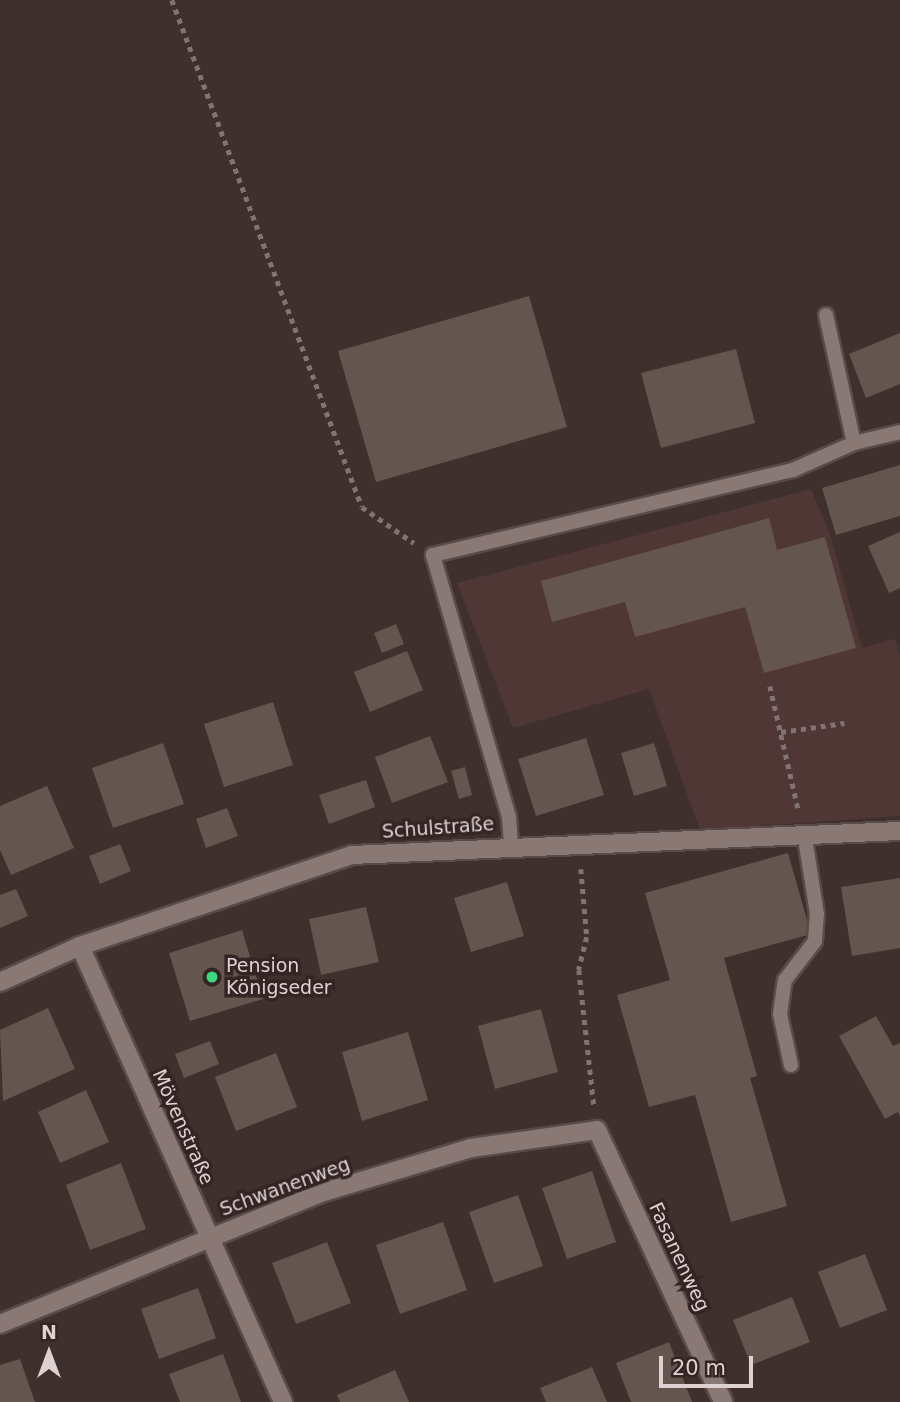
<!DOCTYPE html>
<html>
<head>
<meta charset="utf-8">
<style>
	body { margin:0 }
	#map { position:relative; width:900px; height:1402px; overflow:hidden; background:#3f2f2d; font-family:"DejaVu Sans",sans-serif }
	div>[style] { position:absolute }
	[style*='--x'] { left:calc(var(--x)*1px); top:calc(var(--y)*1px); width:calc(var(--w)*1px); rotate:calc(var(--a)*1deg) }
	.built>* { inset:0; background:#4e3734 }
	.building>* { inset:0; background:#64564e }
	.path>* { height:4.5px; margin-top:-2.25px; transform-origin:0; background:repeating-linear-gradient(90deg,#817372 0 5px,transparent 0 10px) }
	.roads { filter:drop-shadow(2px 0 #594b4a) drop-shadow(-2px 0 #594b4a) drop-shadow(0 2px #594b4a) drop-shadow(0 -2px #594b4a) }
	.lane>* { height:14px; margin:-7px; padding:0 7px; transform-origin:7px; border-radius:7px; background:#8a7875 }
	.street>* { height:18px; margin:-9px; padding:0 9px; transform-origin:9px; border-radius:9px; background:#8a7875 }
	.dots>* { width:19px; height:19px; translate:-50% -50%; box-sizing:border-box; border:4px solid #342524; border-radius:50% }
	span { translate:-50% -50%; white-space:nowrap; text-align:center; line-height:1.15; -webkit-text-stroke:7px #342524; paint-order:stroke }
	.street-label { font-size:19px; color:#ddd2d1 }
	.poi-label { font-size:19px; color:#ddd2d1 }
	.left { translate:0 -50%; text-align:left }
	.north { position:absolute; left:14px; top:1318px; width:70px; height:70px; -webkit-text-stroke:5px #342524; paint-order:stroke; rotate:0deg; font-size:19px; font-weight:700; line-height:28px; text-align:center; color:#ddd2d1 }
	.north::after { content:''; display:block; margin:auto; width:24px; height:32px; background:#ddd2d1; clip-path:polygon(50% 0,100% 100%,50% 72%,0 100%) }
	.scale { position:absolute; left:659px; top:1356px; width:94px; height:32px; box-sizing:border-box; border:4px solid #ddd2d1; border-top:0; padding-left:9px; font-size:21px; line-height:24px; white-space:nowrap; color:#ddd2d1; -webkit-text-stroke:5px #342524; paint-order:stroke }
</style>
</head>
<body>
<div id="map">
	<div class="built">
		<div style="clip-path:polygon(811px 489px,830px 534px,862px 648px,895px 639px,900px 655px,900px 816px,700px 830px,649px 689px,513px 728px,457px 583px)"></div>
	</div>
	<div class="building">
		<div style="clip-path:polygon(529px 296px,567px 427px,376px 482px,338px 351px)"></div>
		<div style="clip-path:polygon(900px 333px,900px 384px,866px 398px,849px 354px)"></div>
		<div style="clip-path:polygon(736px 349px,755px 423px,661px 448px,641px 373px)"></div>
		<div style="clip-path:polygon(900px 465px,900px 516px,836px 535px,822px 488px)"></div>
		<div style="clip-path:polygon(769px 518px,777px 550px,825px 537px,856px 648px,764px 673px,745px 607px,635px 637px,625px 602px,552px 622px,541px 581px)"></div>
		<div style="clip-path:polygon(900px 532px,900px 588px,889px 593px,868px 546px)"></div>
		<div style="clip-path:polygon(396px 624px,404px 644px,382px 653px,374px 633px)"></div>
		<div style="clip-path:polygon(407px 651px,423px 690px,370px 712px,354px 672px)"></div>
		<div style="clip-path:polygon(273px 702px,293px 765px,224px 787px,204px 724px)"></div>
		<div style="clip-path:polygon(430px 736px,448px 782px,392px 803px,375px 757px)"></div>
		<div style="clip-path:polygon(586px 738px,604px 795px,536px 816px,518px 759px)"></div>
		<div style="clip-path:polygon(163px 743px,184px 804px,113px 828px,92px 768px)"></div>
		<div style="clip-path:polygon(654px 743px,667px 786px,634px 796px,621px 753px)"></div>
		<div style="clip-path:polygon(465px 767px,472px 795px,459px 799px,451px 771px)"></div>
		<div style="clip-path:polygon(366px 780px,375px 807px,329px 824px,319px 795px)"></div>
		<div style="clip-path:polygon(47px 786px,74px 848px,11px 875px,0 850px,0 806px)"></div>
		<div style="clip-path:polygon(227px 808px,238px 836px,206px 848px,196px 819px)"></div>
		<div style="clip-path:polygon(120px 844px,131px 871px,100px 884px,89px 856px)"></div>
		<div style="clip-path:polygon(788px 853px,811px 934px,724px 958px,757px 1076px,750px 1078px,787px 1206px,731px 1222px,695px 1095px,649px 1107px,617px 995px,670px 980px,645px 893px)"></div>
		<div style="clip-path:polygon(900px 878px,900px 948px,852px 956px,841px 887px)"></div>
		<div style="clip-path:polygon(507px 882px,524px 936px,471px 952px,454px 898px)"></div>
		<div style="clip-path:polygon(16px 889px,28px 916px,0 928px,0 895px)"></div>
		<div style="clip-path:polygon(366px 907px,379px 962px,321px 975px,309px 919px)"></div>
		<div style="clip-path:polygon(242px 930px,263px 999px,190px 1021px,169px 953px)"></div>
		<div style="clip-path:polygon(48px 1008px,75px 1069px,3px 1101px,0 1030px)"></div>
		<div style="clip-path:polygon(541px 1009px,558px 1072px,495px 1089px,478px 1026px)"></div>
		<div style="clip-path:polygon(876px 1016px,893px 1046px,900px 1043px,900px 1116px,898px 1112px,885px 1119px,839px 1036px)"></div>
		<div style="clip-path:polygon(408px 1032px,428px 1100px,362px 1121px,342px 1052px)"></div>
		<div style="clip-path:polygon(210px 1041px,219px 1064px,184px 1078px,175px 1054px)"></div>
		<div style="clip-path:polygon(276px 1053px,297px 1107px,236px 1131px,215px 1077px)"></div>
		<div style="clip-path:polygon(86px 1090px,109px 1142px,60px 1163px,38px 1112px)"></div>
		<div style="clip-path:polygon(121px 1163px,146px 1229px,90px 1250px,66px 1185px)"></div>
		<div style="clip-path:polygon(592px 1171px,616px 1242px,567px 1259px,542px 1188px)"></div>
		<div style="clip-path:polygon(518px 1195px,543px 1266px,494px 1283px,469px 1212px)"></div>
		<div style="clip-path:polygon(443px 1222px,467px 1290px,400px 1314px,376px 1245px)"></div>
		<div style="clip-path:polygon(327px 1242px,351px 1303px,296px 1324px,272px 1263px)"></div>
		<div style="clip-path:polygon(865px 1254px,887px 1310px,840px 1328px,818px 1272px)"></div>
		<div style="clip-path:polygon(198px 1288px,216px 1338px,159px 1359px,141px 1309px)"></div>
		<div style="clip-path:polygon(792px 1297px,810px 1342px,751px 1365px,733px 1320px)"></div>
		<div style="clip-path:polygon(669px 1342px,692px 1402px,631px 1402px,616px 1363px)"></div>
		<div style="clip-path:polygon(223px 1354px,241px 1402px,180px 1402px,169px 1374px)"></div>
		<div style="clip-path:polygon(20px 1359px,35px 1402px,0 1402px,0 1365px)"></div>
		<div style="clip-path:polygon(592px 1367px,607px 1402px,546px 1402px,540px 1388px)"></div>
		<div style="clip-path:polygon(395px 1370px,409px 1402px,340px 1402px,337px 1395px)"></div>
	</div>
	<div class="path">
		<div style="--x:172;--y:0;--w:541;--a:69.46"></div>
		<div style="--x:362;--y:507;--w:63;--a:34.7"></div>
		<div style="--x:770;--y:686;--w:130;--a:77.1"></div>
		<div style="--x:781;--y:732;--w:64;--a:-8.1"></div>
		<div style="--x:581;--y:869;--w:68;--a:85"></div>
		<div style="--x:587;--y:937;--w:34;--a:104"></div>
		<div style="--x:579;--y:970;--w:137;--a:83.7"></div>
	</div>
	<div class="roads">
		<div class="lane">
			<div style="--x:826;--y:315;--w:131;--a:77.7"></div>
			<div style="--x:511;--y:845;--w:28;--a:-94"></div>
			<div style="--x:509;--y:817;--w:273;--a:-106.2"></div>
			<div style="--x:433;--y:555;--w:370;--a:-13.3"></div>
			<div style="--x:793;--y:470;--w:67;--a:-23.9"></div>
			<div style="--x:854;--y:443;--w:47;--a:-13.4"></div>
			<div style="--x:791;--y:1065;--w:52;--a:-102.2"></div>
			<div style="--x:780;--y:1014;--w:34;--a:-82"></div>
			<div style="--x:785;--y:980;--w:49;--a:-52.4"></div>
			<div style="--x:815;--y:941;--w:27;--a:-86"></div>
			<div style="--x:817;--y:914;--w:77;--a:-99"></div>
		</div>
		<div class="street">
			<div style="--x:80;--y:946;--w:499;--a:66"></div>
			<div style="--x:0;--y:982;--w:88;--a:-24.2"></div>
			<div style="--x:80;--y:946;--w:287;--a:-18.5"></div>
			<div style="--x:352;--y:855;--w:549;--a:-2.51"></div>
			<div style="--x:0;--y:1324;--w:350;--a:-22.2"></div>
			<div style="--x:324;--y:1192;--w:153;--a:-16.7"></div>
			<div style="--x:471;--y:1148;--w:127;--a:-8.1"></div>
			<div style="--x:597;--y:1130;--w:300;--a:65.1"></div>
		</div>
	</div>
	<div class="dots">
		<div style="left:212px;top:977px;background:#3dd77e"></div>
	</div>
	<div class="street-label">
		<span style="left:438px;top:828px;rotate:-4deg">Schulstraße</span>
		<span style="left:183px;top:1127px;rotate:66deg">Mövenstraße</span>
		<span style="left:285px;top:1187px;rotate:-20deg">Schwanenweg</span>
		<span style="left:679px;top:1257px;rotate:65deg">Fasanenweg</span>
	</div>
	<div class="poi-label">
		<span class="left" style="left:226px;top:977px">Pension<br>Königseder</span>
	</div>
	<div class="north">N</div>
	<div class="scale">20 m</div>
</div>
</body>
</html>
